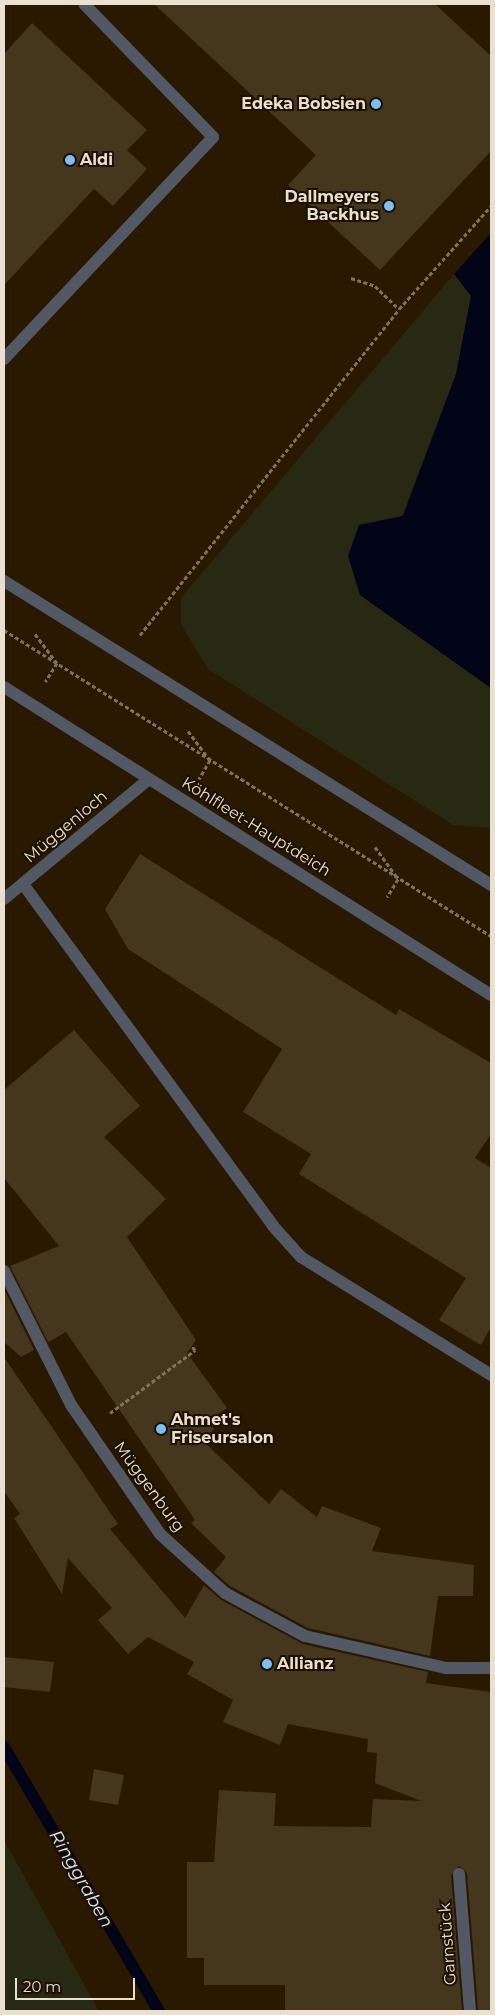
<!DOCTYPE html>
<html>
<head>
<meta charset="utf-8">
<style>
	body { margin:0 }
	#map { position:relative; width:495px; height:2015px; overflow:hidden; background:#281900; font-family:Montserrat,sans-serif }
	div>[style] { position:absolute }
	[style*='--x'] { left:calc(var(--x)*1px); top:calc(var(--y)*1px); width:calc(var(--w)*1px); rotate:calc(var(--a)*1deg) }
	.green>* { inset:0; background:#282912 }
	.water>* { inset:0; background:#010517 }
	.stream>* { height:12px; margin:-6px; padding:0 6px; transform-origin:6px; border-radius:6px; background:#010517 }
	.building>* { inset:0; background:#45361e }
	.path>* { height:3px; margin-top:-1.5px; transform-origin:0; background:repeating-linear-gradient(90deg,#7f725d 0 4px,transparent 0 6.5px) }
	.service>* { height:12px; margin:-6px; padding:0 6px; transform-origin:6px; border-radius:6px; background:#535865 }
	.minor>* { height:12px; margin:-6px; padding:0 6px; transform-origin:6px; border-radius:6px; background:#535865 }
	.dots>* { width:14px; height:14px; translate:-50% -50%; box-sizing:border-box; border:2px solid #1c1000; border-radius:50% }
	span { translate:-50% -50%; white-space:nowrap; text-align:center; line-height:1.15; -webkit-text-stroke:4px #1c1000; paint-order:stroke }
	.poi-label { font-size:16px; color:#ebe0d0; font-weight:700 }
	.right { translate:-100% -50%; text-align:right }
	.left { translate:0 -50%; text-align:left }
	.street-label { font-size:16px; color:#ebe0d0 }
	.water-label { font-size:18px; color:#dae5f9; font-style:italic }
	.frame { position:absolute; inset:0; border:5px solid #ebe0d0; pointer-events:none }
	.scale { position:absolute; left:15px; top:1978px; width:120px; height:22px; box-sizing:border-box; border:2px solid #ebe0d0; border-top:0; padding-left:6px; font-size:15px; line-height:18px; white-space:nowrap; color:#ebe0d0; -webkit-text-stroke:4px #1c1000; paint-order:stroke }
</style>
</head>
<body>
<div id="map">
	<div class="green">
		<div style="clip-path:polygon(454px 274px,471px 296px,456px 374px,402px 516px,359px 525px,360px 595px,491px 688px,491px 828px,453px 825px,208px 669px,181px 624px,181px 598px)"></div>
		<div style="clip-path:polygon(4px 1840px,99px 2011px,4px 2011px)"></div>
	</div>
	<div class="water">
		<div style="clip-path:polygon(491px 233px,491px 688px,360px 595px,348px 556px,359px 525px,403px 516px,456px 374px,471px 296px,454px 274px)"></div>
	</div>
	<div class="stream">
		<div style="--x:4;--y:1747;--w:306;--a:59.6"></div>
	</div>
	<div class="building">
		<div style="clip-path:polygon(154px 4px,435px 4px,491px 56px,491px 151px,380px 270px,288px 185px,316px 155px)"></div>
		<div style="clip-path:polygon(32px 23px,147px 130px,127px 150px,147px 169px,113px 206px,94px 189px,4px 285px,4px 54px)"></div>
		<div style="clip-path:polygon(140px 854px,396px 1015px,399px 1009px,491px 1063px,491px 1134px,475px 1158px,491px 1168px,491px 1327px,481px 1345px,439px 1320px,466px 1278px,299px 1174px,311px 1154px,243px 1112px,282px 1049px,128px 949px,105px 909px)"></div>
		<div style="clip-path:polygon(74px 1030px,140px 1106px,104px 1137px,166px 1199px,127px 1237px,196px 1340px,187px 1353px,227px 1408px,209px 1421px,214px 1429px,203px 1441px,269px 1504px,281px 1489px,317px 1517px,322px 1506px,381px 1528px,372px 1551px,474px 1565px,473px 1596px,438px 1596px,430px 1656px,308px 1628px,230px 1586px,214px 1572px,226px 1557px,191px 1523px,195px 1520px,66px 1332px,48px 1342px,10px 1266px,59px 1246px,4px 1178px,4px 1090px)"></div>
		<div style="clip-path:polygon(4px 1289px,34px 1350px,21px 1357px,4px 1342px)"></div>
		<div style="clip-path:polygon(4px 1357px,118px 1524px,110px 1529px,185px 1618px,204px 1585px,221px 1600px,303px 1644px,428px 1672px,426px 1683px,491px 1692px,491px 2010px,478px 2010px,467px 1873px,459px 1866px,451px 1875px,462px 2010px,285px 2010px,285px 1985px,204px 1985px,204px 1958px,187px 1958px,187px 1862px,214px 1862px,219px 1790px,276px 1793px,274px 1826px,371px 1827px,373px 1799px,421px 1801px,375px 1783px,377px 1753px,367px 1752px,368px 1739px,288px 1724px,280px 1745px,223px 1722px,233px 1700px,187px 1674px,194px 1662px,148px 1637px,128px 1654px,98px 1620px,112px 1608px,68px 1558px,62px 1594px,14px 1518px,20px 1514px,4px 1491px)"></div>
		<div style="clip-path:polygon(4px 1657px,54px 1662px,50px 1692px,4px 1687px)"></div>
		<div style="clip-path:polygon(94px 1769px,124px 1775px,118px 1805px,89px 1800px)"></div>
	</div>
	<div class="path">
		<div style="--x:351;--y:278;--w:25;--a:18"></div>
		<div style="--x:375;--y:286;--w:33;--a:44"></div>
		<div style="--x:4;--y:630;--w:575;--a:32.14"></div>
		<div style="--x:35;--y:634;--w:36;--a:53"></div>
		<div style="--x:57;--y:663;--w:22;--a:122"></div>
		<div style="--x:140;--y:635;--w:416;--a:-51.5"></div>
		<div style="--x:399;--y:309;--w:138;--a:-48.2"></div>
		<div style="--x:188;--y:731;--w:36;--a:53"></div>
		<div style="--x:210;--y:760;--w:22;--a:120"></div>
		<div style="--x:375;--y:847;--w:39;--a:54"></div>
		<div style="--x:398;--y:879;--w:21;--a:121"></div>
		<div style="--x:110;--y:1413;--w:106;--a:-36.5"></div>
		<div style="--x:195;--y:1350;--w:5;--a:-127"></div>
	</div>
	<div class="service">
		<div style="--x:4;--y:359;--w:305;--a:-46.7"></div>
		<div style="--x:213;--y:137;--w:185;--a:-134.1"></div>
		<div style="--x:4;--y:581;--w:574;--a:31.97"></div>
		<div style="--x:23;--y:884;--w:424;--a:53.8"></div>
		<div style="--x:273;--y:1226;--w:42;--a:47.9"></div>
		<div style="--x:301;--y:1257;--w:224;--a:31.8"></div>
	</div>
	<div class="minor">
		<div style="--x:4;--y:687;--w:576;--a:32.31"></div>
		<div style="--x:4;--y:899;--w:188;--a:-39.6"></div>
		<div style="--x:4;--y:1271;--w:150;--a:63.4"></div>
		<div style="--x:71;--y:1405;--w:32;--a:55"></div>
		<div style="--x:89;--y:1431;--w:125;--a:55.4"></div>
		<div style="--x:160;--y:1534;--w:88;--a:42.2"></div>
		<div style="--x:225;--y:1593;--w:91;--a:28.3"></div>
		<div style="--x:305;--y:1636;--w:145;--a:12.8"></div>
		<div style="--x:446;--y:1668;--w:45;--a:0"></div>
		<div style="--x:459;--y:1874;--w:137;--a:85.4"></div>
	</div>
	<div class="dots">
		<div style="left:376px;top:104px;background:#7bbef8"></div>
		<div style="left:70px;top:160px;background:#7bbef8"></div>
		<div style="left:389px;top:206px;background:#7bbef8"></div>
		<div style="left:161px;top:1429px;background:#7bbef8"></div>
		<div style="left:267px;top:1664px;background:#7bbef8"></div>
	</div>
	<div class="poi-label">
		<span class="right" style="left:366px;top:104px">Edeka Bobsien</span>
		<span class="left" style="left:80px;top:160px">Aldi</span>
		<span class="right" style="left:379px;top:206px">Dallmeyers<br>Backhus</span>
		<span class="left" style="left:171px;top:1429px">Ahmet's<br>Friseursalon</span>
		<span class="left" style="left:277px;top:1664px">Allianz</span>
	</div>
	<div class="street-label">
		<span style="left:66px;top:827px;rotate:-40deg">Müggenloch</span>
		<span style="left:256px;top:827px;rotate:32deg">Köhlfleet-Hauptdeich</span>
		<span style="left:149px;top:1487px;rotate:54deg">Müggenburg</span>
		<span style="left:448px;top:1944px;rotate:-94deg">Garnstück</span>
	</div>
	<div class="water-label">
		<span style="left:81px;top:1879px;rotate:60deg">Ringgraben</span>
	</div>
	<div class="frame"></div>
	<div class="scale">20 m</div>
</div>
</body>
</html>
